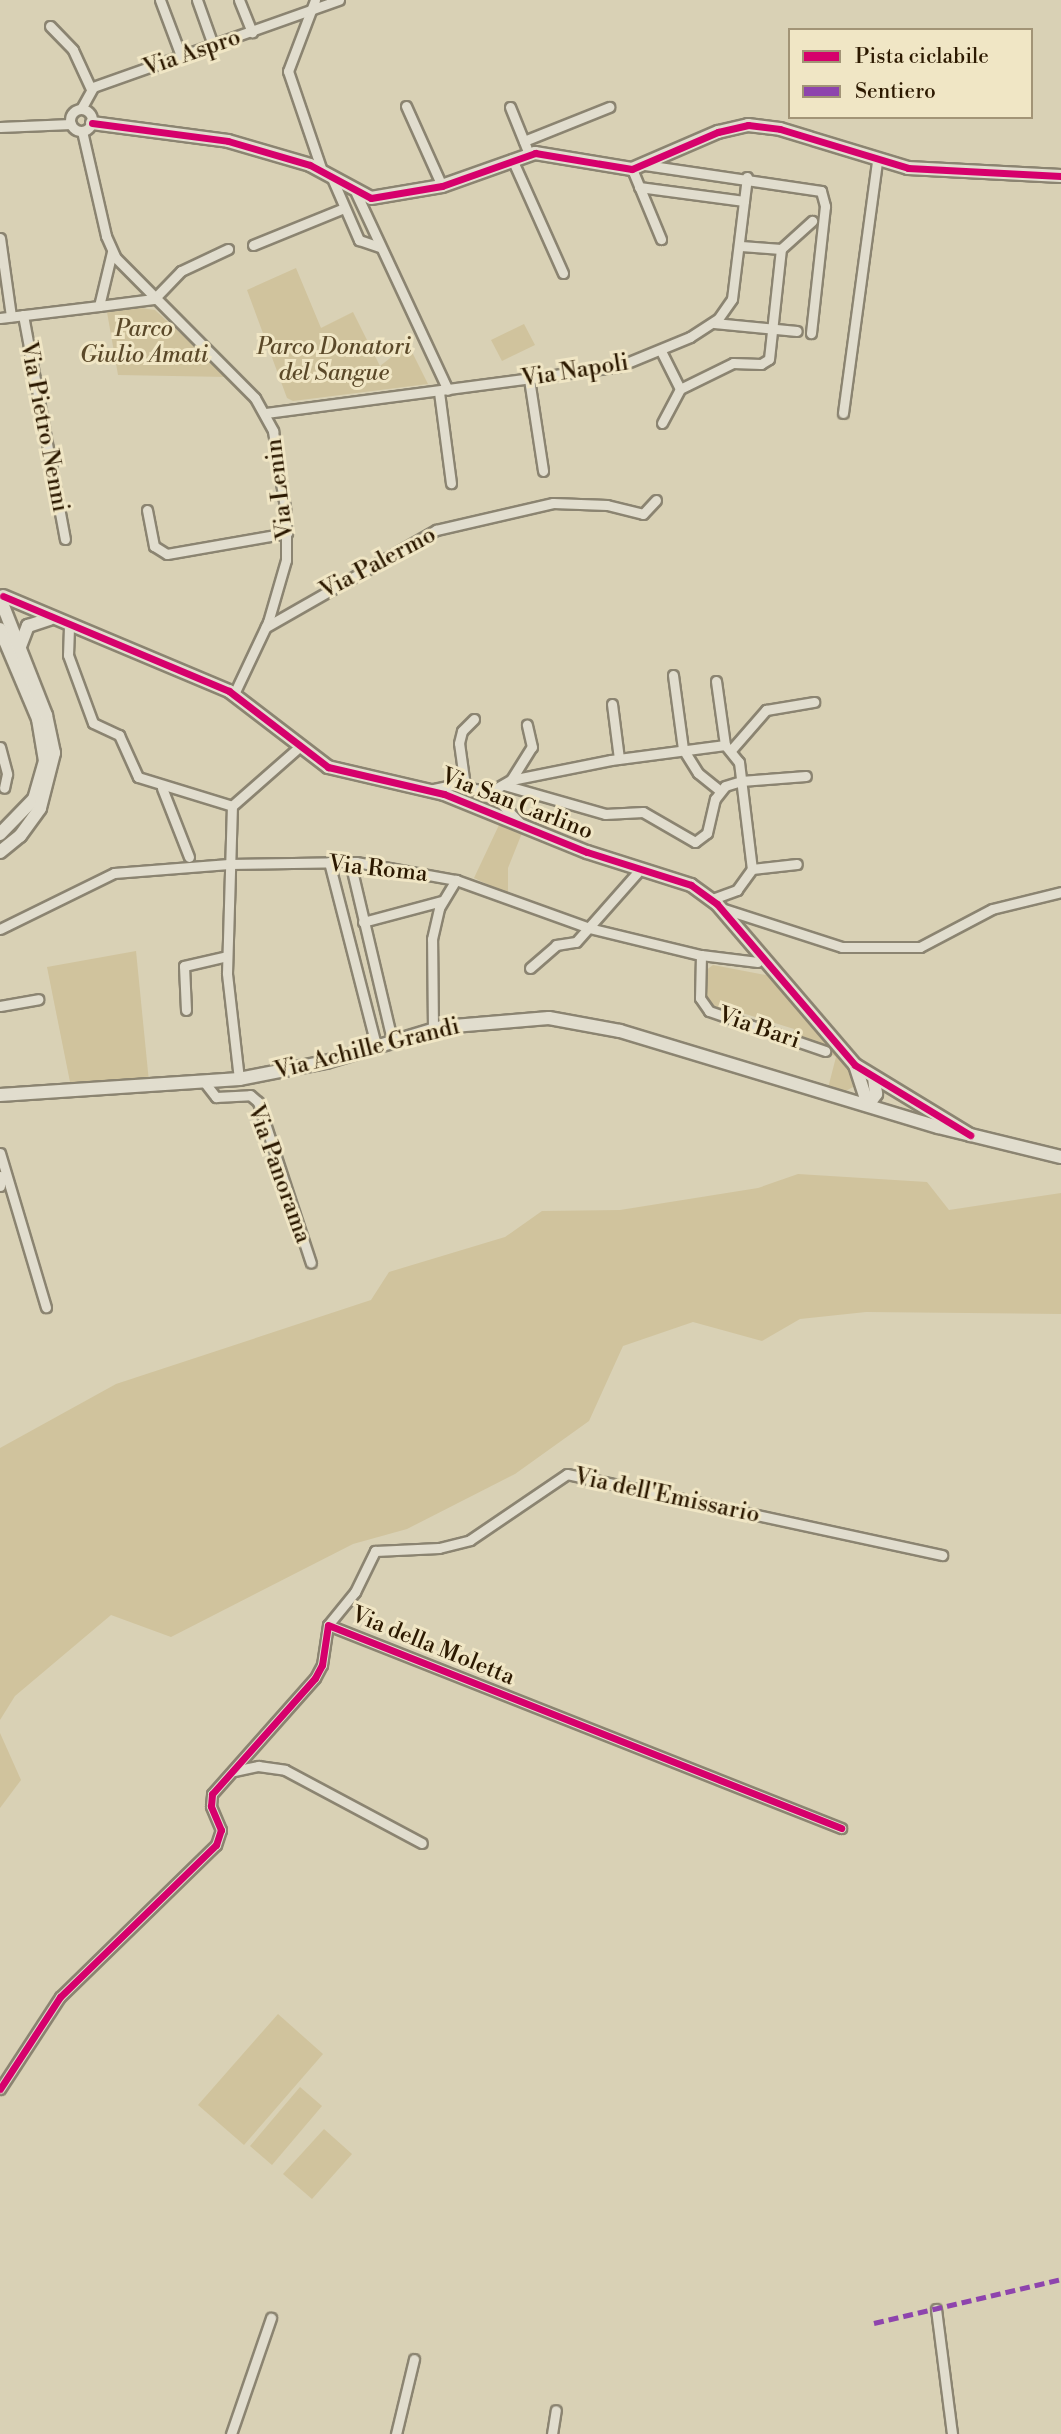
<!DOCTYPE html>
<html>
<head>
<meta charset="utf-8">
<style>
	body { margin:0 }
	#map { position:relative; width:1061px; height:2434px; overflow:hidden; background:#d9d1b5; font-family:"Libre Bodoni",serif }
	div>[style] { position:absolute }
	[style*='--x'] { left:calc(var(--x)*1px); top:calc(var(--y)*1px); width:calc(var(--w)*1px); rotate:calc(var(--a)*1deg) }
	.green>* { inset:0; background:#d0c39d }
	.roads { filter:drop-shadow(2px 0 #8b8471) drop-shadow(-2px 0 #8b8471) drop-shadow(0 2px #8b8471) drop-shadow(0 -2px #8b8471) }
	.street>* { height:9px; margin:-4.5px; padding:0 4.5px; transform-origin:4.5px; border-radius:4.5px; background:#e1ddce }
	.street>.ring { margin:-4.5px; padding:0; box-sizing:content-box; background:none; border:9px solid #e1ddce; border-radius:50% }
	.secondary>* { height:12px; margin:-6px; padding:0 6px; transform-origin:6px; border-radius:6px; background:#e1ddce }
	.quiet>* { height:5px; margin-top:-2.5px; transform-origin:0; background:repeating-linear-gradient(90deg,#8e44ad 0 10px,transparent 0 15px) }
	.cycleway>* { height:7px; margin:-3.5px; padding:0 3.5px; transform-origin:3.5px; border-radius:3.5px; background:#d6006c }
	span { translate:-50% -50%; white-space:nowrap; text-align:center; line-height:1.15; -webkit-text-stroke:6px #f0e6c5; paint-order:stroke }
	.street-label { font-size:23px; color:#2c1900 }
	.park-label { font-size:23px; color:#5b4929; font-style:italic }
	.legend { position:absolute; left:788px; top:28px; width:245px; height:91px; box-sizing:border-box; background:#f0e6c5; border:2px solid #a29476; margin:0; padding:9px 12px; list-style:none; font-size:21px; color:#2c1900 }
	.legend li { display:flex; align-items:center; gap:14px; height:35px }
	.legend b { width:35px; border:2px solid #a29476 }
</style>
</head>
<body>
<div id="map">
	<div class="green">
		<div style="clip-path:polygon(296px 268px,321px 328px,353px 312px,380px 366px,408px 344px,428px 384px,293px 401px,287px 398px,247px 290px)"></div>
		<div style="clip-path:polygon(126px 306px,155px 310px,228px 377px,118px 375px,107px 312px)"></div>
		<div style="clip-path:polygon(524px 324px,535px 345px,502px 361px,491px 340px)"></div>
		<div style="clip-path:polygon(499px 825px,522px 833px,508px 868px,508px 894px,474px 878px)"></div>
		<div style="clip-path:polygon(136px 951px,149px 1082px,71px 1087px,47px 967px)"></div>
		<div style="clip-path:polygon(713px 965px,771px 976px,853px 1072px,853px 1087px,842px 1093px,828px 1088px,836px 1057px,793px 1033px,794px 1029px,726px 1008px,725px 1013px,713px 1010px,705px 999px,705px 971px)"></div>
		<div style="clip-path:polygon(798px 1174px,927px 1182px,949px 1210px,1061px 1193px,1061px 1314px,866px 1312px,800px 1319px,762px 1341px,693px 1322px,623px 1346px,589px 1421px,515px 1474px,407px 1529px,353px 1544px,171px 1637px,111px 1615px,15px 1696px,0 1720px,0 1448px,116px 1384px,371px 1300px,389px 1272px,505px 1237px,542px 1211px,620px 1210px,758px 1188px)"></div>
		<div style="clip-path:polygon(0 1733px,21px 1780px,0 1808px)"></div>
		<div style="clip-path:polygon(278px 2014px,323px 2054px,244px 2145px,198px 2105px)"></div>
		<div style="clip-path:polygon(300px 2087px,322px 2106px,272px 2165px,250px 2146px)"></div>
		<div style="clip-path:polygon(324px 2129px,352px 2154px,312px 2199px,283px 2174px)"></div>
	</div>
	<div class="roads">
		<div class="street">
			<div style="--x:160;--y:0;--w:60;--a:69.4"></div>
			<div style="--x:197;--y:0;--w:48;--a:70.4"></div>
			<div style="--x:239;--y:0;--w:35;--a:68"></div>
			<div style="--x:315;--y:0;--w:76;--a:110.8"></div>
			<div style="--x:288;--y:71;--w:106;--a:71.2"></div>
			<div style="--x:50;--y:26;--w:33;--a:46"></div>
			<div style="--x:73;--y:50;--w:43;--a:65.2"></div>
			<div style="--x:406;--y:106;--w:88;--a:65.8"></div>
			<div style="--x:510;--y:107;--w:51;--a:68"></div>
			<div class="ring" style="left:70px;top:109px;width:13px;height:13px"></div>
			<div style="--x:81;--y:109;--w:25;--a:-61"></div>
			<div style="--x:93;--y:87;--w:261;--a:-19.5"></div>
			<div style="--x:0;--y:127;--w:71;--a:-2.4"></div>
			<div style="--x:82;--y:131;--w:108;--a:77.1"></div>
			<div style="--x:106;--y:236;--w:24;--a:66"></div>
			<div style="--x:116;--y:258;--w:197;--a:45.2"></div>
			<div style="--x:255;--y:398;--w:38;--a:61"></div>
			<div style="--x:273;--y:431;--w:84;--a:81.1"></div>
			<div style="--x:286;--y:514;--w:46;--a:90"></div>
			<div style="--x:286;--y:560;--w:65;--a:106.2"></div>
			<div style="--x:268;--y:622;--w:80;--a:115.3"></div>
			<div style="--x:524;--y:141;--w:92;--a:-21.8"></div>
			<div style="--x:512;--y:159;--w:125;--a:65.9"></div>
			<div style="--x:645;--y:165;--w:178;--a:8.4"></div>
			<div style="--x:821;--y:191;--w:16;--a:75"></div>
			<div style="--x:825;--y:206;--w:128;--a:96.3"></div>
			<div style="--x:632;--y:169;--w:76;--a:67.5"></div>
			<div style="--x:332;--y:178;--w:68;--a:66.5"></div>
			<div style="--x:359;--y:240;--w:21;--a:19"></div>
			<div style="--x:639;--y:187;--w:106;--a:7.6"></div>
			<div style="--x:356;--y:193;--w:217;--a:65"></div>
			<div style="--x:0;--y:238;--w:79;--a:82"></div>
			<div style="--x:253;--y:245;--w:98;--a:-22.1"></div>
			<div style="--x:741;--y:246;--w:40;--a:4.3"></div>
			<div style="--x:99;--y:306;--w:55;--a:-7.3"></div>
			<div style="--x:154;--y:299;--w:39;--a:-46"></div>
			<div style="--x:181;--y:271;--w:52;--a:-25.1"></div>
			<div style="--x:23;--y:315;--w:228;--a:79.4"></div>
			<div style="--x:0;--y:318;--w:100;--a:-6.9"></div>
			<div style="--x:99;--y:306;--w:56;--a:-76.5"></div>
			<div style="--x:714;--y:323;--w:83;--a:5.5"></div>
			<div style="--x:661;--y:351;--w:42;--a:63.4"></div>
			<div style="--x:529;--y:379;--w:93;--a:81.3"></div>
			<div style="--x:439;--y:392;--w:92;--a:82.5"></div>
			<div style="--x:266;--y:413;--w:354;--a:-7.5"></div>
			<div style="--x:617;--y:367;--w:79;--a:-22.3"></div>
			<div style="--x:690;--y:337;--w:33;--a:-33"></div>
			<div style="--x:718;--y:319;--w:24;--a:-55"></div>
			<div style="--x:732;--y:299;--w:123;--a:-83"></div>
			<div style="--x:843;--y:413;--w:254;--a:-82.3"></div>
			<div style="--x:662;--y:423;--w:38;--a:-62"></div>
			<div style="--x:680;--y:389;--w:59;--a:-26.1"></div>
			<div style="--x:733;--y:363;--w:28;--a:2"></div>
			<div style="--x:761;--y:364;--w:9;--a:-32"></div>
			<div style="--x:769;--y:359;--w:111;--a:-83.8"></div>
			<div style="--x:781;--y:249;--w:42;--a:-42.1"></div>
			<div style="--x:147;--y:510;--w:37;--a:79"></div>
			<div style="--x:154;--y:546;--w:15;--a:32"></div>
			<div style="--x:167;--y:554;--w:122;--a:-9.9"></div>
			<div style="--x:69;--y:627;--w:28;--a:92"></div>
			<div style="--x:68;--y:655;--w:72;--a:69.8"></div>
			<div style="--x:93;--y:723;--w:29;--a:25"></div>
			<div style="--x:119;--y:735;--w:46;--a:65.7"></div>
			<div style="--x:138;--y:777;--w:98;--a:17.1"></div>
			<div style="--x:266;--y:627;--w:196;--a:-29.7"></div>
			<div style="--x:436;--y:530;--w:120;--a:-13"></div>
			<div style="--x:553;--y:503;--w:54;--a:2.1"></div>
			<div style="--x:607;--y:505;--w:37;--a:14"></div>
			<div style="--x:643;--y:514;--w:19;--a:-47"></div>
			<div style="--x:673;--y:675;--w:75;--a:82.3"></div>
			<div style="--x:683;--y:749;--w:28;--a:58"></div>
			<div style="--x:698;--y:773;--w:28;--a:39"></div>
			<div style="--x:716;--y:681;--w:65;--a:82"></div>
			<div style="--x:612;--y:704;--w:55;--a:82.7"></div>
			<div style="--x:0;--y:747;--w:28;--a:75"></div>
			<div style="--x:7;--y:774;--w:14;--a:102"></div>
			<div style="--x:732;--y:749;--w:52;--a:-48.9"></div>
			<div style="--x:766;--y:710;--w:49;--a:-9.5"></div>
			<div style="--x:511;--y:780;--w:39;--a:-58"></div>
			<div style="--x:532;--y:747;--w:23;--a:-103"></div>
			<div style="--x:504;--y:785;--w:105;--a:16"></div>
			<div style="--x:605;--y:814;--w:38;--a:-3"></div>
			<div style="--x:643;--y:812;--w:60;--a:30"></div>
			<div style="--x:695;--y:842;--w:15;--a:-37"></div>
			<div style="--x:707;--y:833;--w:35;--a:-77"></div>
			<div style="--x:715;--y:799;--w:16;--a:-52"></div>
			<div style="--x:725;--y:786;--w:17;--a:-17"></div>
			<div style="--x:741;--y:781;--w:65;--a:-4.4"></div>
			<div style="--x:465;--y:786;--w:43;--a:-97.9"></div>
			<div style="--x:459;--y:743;--w:12;--a:-76"></div>
			<div style="--x:462;--y:731;--w:17;--a:-45"></div>
			<div style="--x:162;--y:788;--w:74;--a:68.6"></div>
			<div style="--x:429;--y:790;--w:24;--a:-12"></div>
			<div style="--x:452;--y:785;--w:39;--a:10"></div>
			<div style="--x:490;--y:792;--w:24;--a:-30"></div>
			<div style="--x:511;--y:780;--w:102;--a:-11.3"></div>
			<div style="--x:611;--y:760;--w:115;--a:-7.5"></div>
			<div style="--x:725;--y:745;--w:22;--a:51"></div>
			<div style="--x:739;--y:762;--w:108;--a:83.1"></div>
			<div style="--x:752;--y:869;--w:26;--a:126"></div>
			<div style="--x:737;--y:890;--w:27;--a:160"></div>
			<div style="--x:490;--y:792;--w:42;--a:46"></div>
			<div style="--x:329;--y:862;--w:189;--a:75.6"></div>
			<div style="--x:350;--y:862;--w:183;--a:76.7"></div>
			<div style="--x:752;--y:869;--w:45;--a:-6.3"></div>
			<div style="--x:721;--y:908;--w:127;--a:17.9"></div>
			<div style="--x:842;--y:947;--w:78;--a:0"></div>
			<div style="--x:920;--y:947;--w:81;--a:-27.8"></div>
			<div style="--x:992;--y:909;--w:71;--a:-13.8"></div>
			<div style="--x:363;--y:922;--w:82;--a:-14.9"></div>
			<div style="--x:0;--y:929;--w:127;--a:-26.2"></div>
			<div style="--x:114;--y:873;--w:115;--a:-4.5"></div>
			<div style="--x:229;--y:864;--w:127;--a:-0.9"></div>
			<div style="--x:356;--y:862;--w:102;--a:10.2"></div>
			<div style="--x:456;--y:880;--w:141;--a:19.8"></div>
			<div style="--x:589;--y:928;--w:115;--a:13.6"></div>
			<div style="--x:701;--y:955;--w:57;--a:7"></div>
			<div style="--x:701;--y:955;--w:43;--a:91.3"></div>
			<div style="--x:700;--y:998;--w:16;--a:55"></div>
			<div style="--x:709;--y:1011;--w:123;--a:19"></div>
			<div style="--x:530;--y:968;--w:35;--a:-41"></div>
			<div style="--x:556;--y:945;--w:20;--a:-9"></div>
			<div style="--x:576;--y:942;--w:92;--a:-48.5"></div>
			<div style="--x:0;--y:1006;--w:39;--a:-10"></div>
			<div style="--x:186;--y:1010;--w:44;--a:-92.6"></div>
			<div style="--x:184;--y:966;--w:44;--a:-13.1"></div>
			<div style="--x:433;--y:1028;--w:89;--a:-90.6"></div>
			<div style="--x:432;--y:939;--w:32;--a:-77"></div>
			<div style="--x:439;--y:908;--w:33;--a:-59"></div>
			<div style="--x:239;--y:1079;--w:107;--a:-96.5"></div>
			<div style="--x:227;--y:973;--w:167;--a:-88.3"></div>
			<div style="--x:232;--y:806;--w:88;--a:-41.3"></div>
			<div style="--x:205;--y:1083;--w:18;--a:52"></div>
			<div style="--x:216;--y:1097;--w:34;--a:-3"></div>
			<div style="--x:250;--y:1095;--w:11;--a:41"></div>
			<div style="--x:258;--y:1102;--w:169;--a:71.8"></div>
			<div style="--x:0;--y:1153;--w:161;--a:73.4"></div>
			<div style="--x:0;--y:1176;--w:10;--a:90"></div>
			<div style="--x:328;--y:1625;--w:43;--a:-50.7"></div>
			<div style="--x:355;--y:1592;--w:46;--a:-64"></div>
			<div style="--x:375;--y:1551;--w:64;--a:-2.7"></div>
			<div style="--x:439;--y:1548;--w:32;--a:-14"></div>
			<div style="--x:470;--y:1540;--w:117;--a:-34.2"></div>
			<div style="--x:567;--y:1474;--w:384;--a:12.2"></div>
			<div style="--x:234;--y:1771;--w:25;--a:-12"></div>
			<div style="--x:258;--y:1766;--w:27;--a:8"></div>
			<div style="--x:285;--y:1770;--w:155;--a:28.1"></div>
			<div style="--x:0;--y:2089;--w:110;--a:-56.9"></div>
			<div style="--x:60;--y:1997;--w:218;--a:-44.3"></div>
			<div style="--x:216;--y:1845;--w:16;--a:-72"></div>
			<div style="--x:221;--y:1830;--w:26;--a:-113"></div>
			<div style="--x:211;--y:1806;--w:12;--a:-85"></div>
			<div style="--x:212;--y:1794;--w:155;--a:-48.4"></div>
			<div style="--x:315;--y:1678;--w:15;--a:-62"></div>
			<div style="--x:322;--y:1665;--w:40;--a:-81.5"></div>
			<div style="--x:328;--y:1625;--w:552;--a:21.59"></div>
			<div style="--x:936;--y:2309;--w:126;--a:82.7"></div>
			<div style="--x:231;--y:2434;--w:123;--a:-71"></div>
			<div style="--x:396;--y:2434;--w:77;--a:-76.5"></div>
			<div style="--x:552;--y:2434;--w:24;--a:-81"></div>
		</div>
		<div class="secondary">
			<div style="--x:92;--y:123;--w:137;--a:7.5"></div>
			<div style="--x:228;--y:141;--w:85;--a:16.3"></div>
			<div style="--x:310;--y:165;--w:69;--a:28.4"></div>
			<div style="--x:371;--y:198;--w:72;--a:-9.6"></div>
			<div style="--x:442;--y:186;--w:99;--a:-19.5"></div>
			<div style="--x:535;--y:153;--w:98;--a:9.4"></div>
			<div style="--x:632;--y:169;--w:94;--a:-23.3"></div>
			<div style="--x:718;--y:132;--w:31;--a:-13"></div>
			<div style="--x:748;--y:125;--w:32;--a:7"></div>
			<div style="--x:780;--y:129;--w:134;--a:16.9"></div>
			<div style="--x:908;--y:168;--w:153;--a:3"></div>
			<div style="--x:3;--y:596;--w:245;--a:22.8"></div>
			<div style="--x:229;--y:691;--w:125;--a:37.5"></div>
			<div style="--x:328;--y:767;--w:119;--a:13.1"></div>
			<div style="--x:444;--y:794;--w:154;--a:22.1"></div>
			<div style="--x:587;--y:852;--w:109;--a:17.6"></div>
			<div style="--x:691;--y:885;--w:32;--a:36"></div>
			<div style="--x:717;--y:904;--w:212;--a:49.4"></div>
			<div style="--x:855;--y:1065;--w:135;--a:31.3"></div>
			<div style="--x:0;--y:629;--w:98;--a:67.1"></div>
			<div style="--x:38;--y:719;--w:43;--a:80.5"></div>
			<div style="--x:45;--y:761;--w:40;--a:106"></div>
			<div style="--x:34;--y:799;--w:49;--a:134.2"></div>
			<div style="--x:19;--y:649;--w:25;--a:-69"></div>
			<div style="--x:28;--y:626;--w:23;--a:-18"></div>
			<div style="--x:0;--y:852;--w:26;--a:-39"></div>
			<div style="--x:20;--y:836;--w:34;--a:-54"></div>
			<div style="--x:40;--y:808;--w:57;--a:-75.7"></div>
			<div style="--x:54;--y:753;--w:39;--a:-102"></div>
			<div style="--x:46;--y:715;--w:123;--a:-111.5"></div>
			<div style="--x:855;--y:1065;--w:42;--a:72"></div>
			<div style="--x:0;--y:1095;--w:240;--a:-3.8"></div>
			<div style="--x:239;--y:1079;--w:89;--a:-11.1"></div>
			<div style="--x:326;--y:1062;--w:121;--a:-16.8"></div>
			<div style="--x:442;--y:1027;--w:107;--a:-4.8"></div>
			<div style="--x:549;--y:1018;--w:72;--a:10.4"></div>
			<div style="--x:620;--y:1031;--w:332;--a:16.8"></div>
			<div style="--x:938;--y:1127;--w:127;--a:13.7"></div>
			<div style="--x:868;--y:1105;--w:14;--a:-54"></div>
			<div style="--x:876;--y:1094;--w:16;--a:-97"></div>
		</div>
	</div>
	<div class="quiet">
		<div style="--x:874;--y:2323;--w:192;--a:-13.2"></div>
	</div>
	<div class="cycleway">
		<div style="--x:92;--y:123;--w:137;--a:7.5"></div>
		<div style="--x:228;--y:141;--w:85;--a:16.3"></div>
		<div style="--x:310;--y:165;--w:69;--a:28.4"></div>
		<div style="--x:371;--y:198;--w:72;--a:-9.6"></div>
		<div style="--x:442;--y:186;--w:99;--a:-19.5"></div>
		<div style="--x:535;--y:153;--w:98;--a:9.4"></div>
		<div style="--x:632;--y:169;--w:94;--a:-23.3"></div>
		<div style="--x:718;--y:132;--w:31;--a:-13"></div>
		<div style="--x:748;--y:125;--w:32;--a:7"></div>
		<div style="--x:780;--y:129;--w:134;--a:16.9"></div>
		<div style="--x:908;--y:168;--w:153;--a:3"></div>
		<div style="--x:3;--y:596;--w:245;--a:22.8"></div>
		<div style="--x:229;--y:691;--w:125;--a:37.5"></div>
		<div style="--x:328;--y:767;--w:119;--a:13.1"></div>
		<div style="--x:444;--y:794;--w:154;--a:22.1"></div>
		<div style="--x:587;--y:852;--w:109;--a:17.6"></div>
		<div style="--x:691;--y:885;--w:32;--a:36"></div>
		<div style="--x:717;--y:904;--w:212;--a:49.4"></div>
		<div style="--x:855;--y:1065;--w:135;--a:31.3"></div>
		<div style="--x:0;--y:2089;--w:110;--a:-56.9"></div>
		<div style="--x:60;--y:1997;--w:218;--a:-44.3"></div>
		<div style="--x:216;--y:1845;--w:16;--a:-72"></div>
		<div style="--x:221;--y:1830;--w:26;--a:-113"></div>
		<div style="--x:211;--y:1806;--w:12;--a:-85"></div>
		<div style="--x:212;--y:1794;--w:155;--a:-48.4"></div>
		<div style="--x:315;--y:1678;--w:15;--a:-62"></div>
		<div style="--x:322;--y:1665;--w:40;--a:-81.5"></div>
		<div style="--x:328;--y:1625;--w:552;--a:21.59"></div>
	</div>
	<div class="street-label">
		<span style="left:192px;top:53px;rotate:-19deg">Via Aspro</span>
		<span style="left:575px;top:371px;rotate:-9deg">Via Napoli</span>
		<span style="left:44px;top:427px;rotate:79deg">Via Pietro Nenni</span>
		<span style="left:280px;top:489px;rotate:-97deg">Via Lenin</span>
		<span style="left:378px;top:563px;rotate:-28deg">Via Palermo</span>
		<span style="left:517px;top:804px;rotate:21deg">Via San Carlino</span>
		<span style="left:378px;top:869px;rotate:6deg">Via Roma</span>
		<span style="left:759px;top:1028px;rotate:19deg">Via Bari</span>
		<span style="left:367px;top:1049px;rotate:-14deg">Via Achille Grandi</span>
		<span style="left:279px;top:1174px;rotate:70deg">Via Panorama</span>
		<span style="left:667px;top:1496px;rotate:12deg">Via dell'Emissario</span>
		<span style="left:433px;top:1646px;rotate:22deg">Via della Moletta</span>
	</div>
	<div class="park-label">
		<span style="left:144px;top:342px">Parco<br>Giulio Amati</span>
		<span style="left:334px;top:360px">Parco Donatori<br>del Sangue</span>
	</div>
	<ul class="legend">
	<li><b style="height:9px;background:#d6006c"></b>Pista ciclabile</li>
	<li><b style="height:9px;background:#8e44ad"></b>Sentiero</li>
	</ul>
</div>
</body>
</html>
